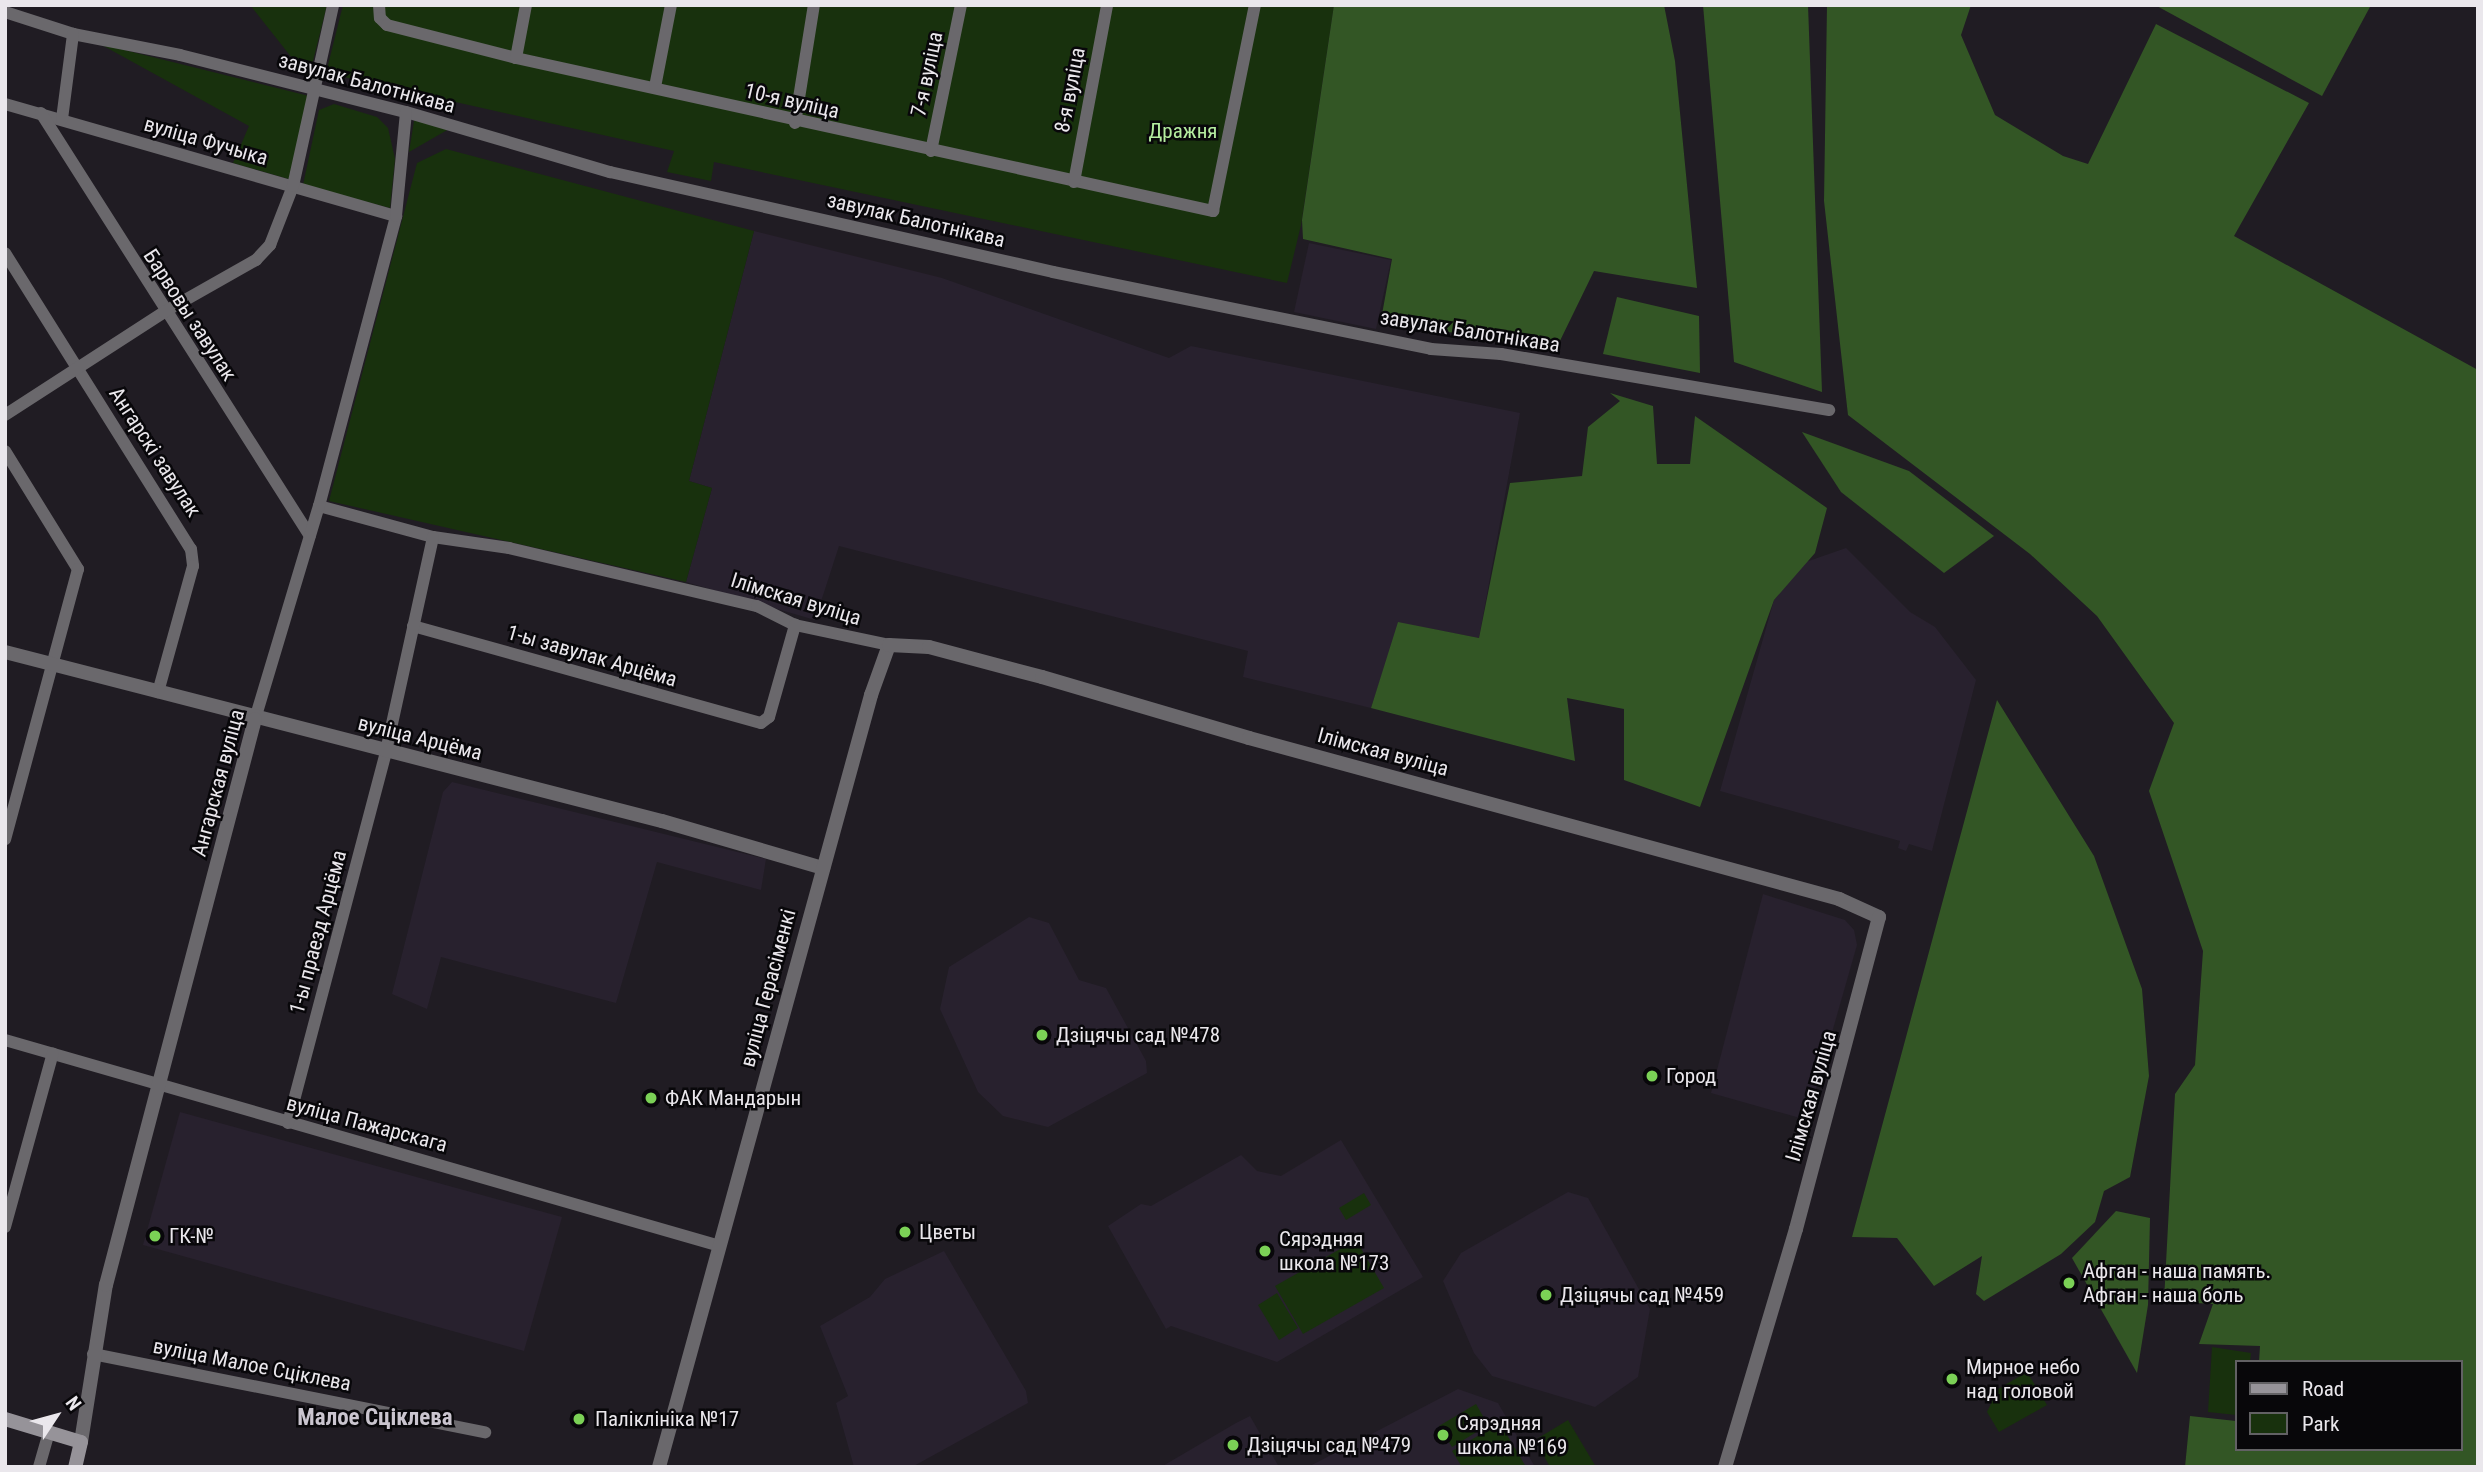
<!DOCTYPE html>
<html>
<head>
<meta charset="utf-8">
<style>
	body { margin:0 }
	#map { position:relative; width:2483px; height:1472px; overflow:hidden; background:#201c23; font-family:"Roboto Condensed",sans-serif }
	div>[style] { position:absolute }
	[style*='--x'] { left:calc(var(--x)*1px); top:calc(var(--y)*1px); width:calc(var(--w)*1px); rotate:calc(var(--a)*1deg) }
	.built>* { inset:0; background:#28212e }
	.green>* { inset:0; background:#18310d }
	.forest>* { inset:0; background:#335625 }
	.minor>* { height:12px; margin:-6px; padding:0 6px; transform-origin:6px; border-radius:6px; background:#6a686c }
	.tertiary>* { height:14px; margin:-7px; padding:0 7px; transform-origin:7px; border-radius:7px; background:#6a686c }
	.secondary>* { height:14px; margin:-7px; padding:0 7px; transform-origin:7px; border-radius:7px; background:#969399 }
	.dots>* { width:19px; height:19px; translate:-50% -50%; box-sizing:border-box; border:4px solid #08070a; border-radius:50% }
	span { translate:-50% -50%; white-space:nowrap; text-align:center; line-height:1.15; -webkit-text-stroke:5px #08070a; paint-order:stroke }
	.street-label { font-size:21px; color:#eae7ec }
	.park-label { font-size:21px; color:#b4ec9f }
	.poi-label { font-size:21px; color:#eae7ec }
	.left { translate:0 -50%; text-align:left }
	.neighbourhood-label { font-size:23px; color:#cac5cf; font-weight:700 }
	.frame { position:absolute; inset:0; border:7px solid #eae7ec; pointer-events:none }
	.legend { position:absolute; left:2235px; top:1360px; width:228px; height:91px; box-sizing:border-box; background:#08070a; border:2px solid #626164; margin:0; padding:9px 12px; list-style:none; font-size:21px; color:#eae7ec }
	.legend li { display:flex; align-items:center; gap:14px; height:35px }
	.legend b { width:35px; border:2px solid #626164 }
	.north { position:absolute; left:21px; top:1381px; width:70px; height:70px; -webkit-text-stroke:5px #08070a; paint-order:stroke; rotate:54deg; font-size:19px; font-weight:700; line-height:28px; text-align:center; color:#eae7ec }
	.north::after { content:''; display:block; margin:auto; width:24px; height:32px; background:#eae7ec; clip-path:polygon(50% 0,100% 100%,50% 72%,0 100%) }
</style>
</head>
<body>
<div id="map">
	<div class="built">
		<div style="clip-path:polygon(754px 231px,942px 278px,1169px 358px,1191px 346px,1520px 413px,1479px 638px,1399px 623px,1371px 708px,1243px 677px,1248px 651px,839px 546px,815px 620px,686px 582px,712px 488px,689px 481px)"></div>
		<div style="clip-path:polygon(1309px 243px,1391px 260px,1376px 329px,1294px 312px)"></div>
		<div style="clip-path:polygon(1846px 548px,1910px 612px,1935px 627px,1976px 680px,1932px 851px,1909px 844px,1906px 851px,1898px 848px,1900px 841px,1720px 791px,1774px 600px,1803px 563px)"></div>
		<div style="clip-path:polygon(452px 782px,766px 859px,761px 890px,657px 862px,616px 1003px,441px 957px,427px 1009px,392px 994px,443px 792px)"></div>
		<div style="clip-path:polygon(1763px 894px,1845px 920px,1854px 930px,1857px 945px,1807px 1120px,1711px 1093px)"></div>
		<div style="clip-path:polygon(1029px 917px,1049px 923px,1079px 980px,1106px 988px,1146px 1061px,1147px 1073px,1048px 1127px,1003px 1116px,978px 1092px,940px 1009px,949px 967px)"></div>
		<div style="clip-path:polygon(180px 1112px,562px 1217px,524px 1351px,143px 1245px)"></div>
		<div style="clip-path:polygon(1341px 1140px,1423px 1277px,1277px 1362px,1171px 1326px,1166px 1329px,1108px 1226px,1141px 1204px,1151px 1206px,1241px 1155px,1257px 1171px,1281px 1176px)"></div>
		<div style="clip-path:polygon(1568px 1192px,1588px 1198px,1650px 1309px,1638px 1377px,1595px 1407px,1492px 1376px,1474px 1353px,1443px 1281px,1461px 1253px)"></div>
		<div style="clip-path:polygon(944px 1251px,1026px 1391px,1028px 1403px,912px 1467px,854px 1467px,836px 1403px,848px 1396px,820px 1326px,870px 1297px,885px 1279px)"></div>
		<div style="clip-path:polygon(1458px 1389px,1498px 1403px,1535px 1467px,1308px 1467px)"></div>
		<div style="clip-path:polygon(1250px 1416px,1279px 1467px,1161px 1467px,1236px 1423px)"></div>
	</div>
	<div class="green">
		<div style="clip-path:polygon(250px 5px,327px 5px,309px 77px,292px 58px)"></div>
		<div style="clip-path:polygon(343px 5px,1334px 5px,1301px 225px,1287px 283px,714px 162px,711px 181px,667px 172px,674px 151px,326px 73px)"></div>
		<div style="clip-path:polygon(100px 44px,309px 96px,292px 180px,233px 163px,249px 126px)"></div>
		<div style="clip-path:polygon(334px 104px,377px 117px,388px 128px,395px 159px,390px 208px,303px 185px,319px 110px)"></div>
		<div style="clip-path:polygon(414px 121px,417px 121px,449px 129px,409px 152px)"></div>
		<div style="clip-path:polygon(446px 149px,754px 231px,689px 481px,712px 488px,686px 582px,329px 501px,417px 163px)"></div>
		<div style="clip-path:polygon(1364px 1193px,1371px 1205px,1346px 1220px,1339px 1208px)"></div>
		<div style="clip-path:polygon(1356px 1240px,1384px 1288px,1303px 1334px,1275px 1286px)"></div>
		<div style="clip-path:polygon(1277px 1293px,1298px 1328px,1279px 1340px,1258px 1305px)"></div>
		<div style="clip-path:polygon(2212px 1347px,2251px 1353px,2250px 1362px,2236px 1362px,2236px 1415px,2208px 1412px)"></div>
		<div style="clip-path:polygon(2027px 1372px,2047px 1405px,1999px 1432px,1987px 1412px,1998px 1389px)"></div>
		<div style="clip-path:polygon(1476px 1404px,1488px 1425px,1452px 1447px,1439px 1426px)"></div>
		<div style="clip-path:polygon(1568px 1420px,1596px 1467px,1550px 1467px,1535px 1440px)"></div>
		<div style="clip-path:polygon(1500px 1423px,1526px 1467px,1462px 1467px,1452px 1451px)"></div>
	</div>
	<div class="forest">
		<div style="clip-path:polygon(1334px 5px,1664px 5px,1675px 61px,1697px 288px,1594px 271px,1555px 351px,1381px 320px,1392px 259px,1303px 239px,1302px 220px)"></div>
		<div style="clip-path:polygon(1703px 5px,1808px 5px,1822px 392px,1734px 362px)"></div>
		<div style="clip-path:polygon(1827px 5px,1971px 5px,1961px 35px,1995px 115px,2063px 156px,2088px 164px,2156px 24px,2309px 103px,2234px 236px,2478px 370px,2478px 1467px,2185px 1467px,2190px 1416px,2236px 1421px,2236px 1449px,2460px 1449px,2460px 1362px,2259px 1362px,2260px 1346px,2199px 1344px,2213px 1304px,2164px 1301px,2175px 1094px,2195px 1065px,2203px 951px,2149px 791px,2174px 723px,2097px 616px,2030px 554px,1848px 415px,1824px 201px)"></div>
		<div style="clip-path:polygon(2155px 5px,2371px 5px,2322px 96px)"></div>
		<div style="clip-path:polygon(1617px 297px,1699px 316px,1700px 373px,1603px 354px)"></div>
		<div style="clip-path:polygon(1610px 393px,1653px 406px,1657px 464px,1690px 464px,1695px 416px,1827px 508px,1815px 553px,1774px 600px,1700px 807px,1624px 780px,1624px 709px,1567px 698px,1575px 761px,1371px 708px,1398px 622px,1479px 638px,1510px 483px,1582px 476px,1588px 427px,1620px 401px)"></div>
		<div style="clip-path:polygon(1802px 432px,1909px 471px,1994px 536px,1944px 573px,1841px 492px)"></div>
		<div style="clip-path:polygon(1997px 700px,2094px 856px,2142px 989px,2149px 1076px,2130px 1177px,2104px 1191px,2095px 1222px,2061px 1254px,1984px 1301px,1976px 1294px,1982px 1256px,1934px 1286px,1897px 1238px,1852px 1237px)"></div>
		<div style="clip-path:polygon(2116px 1211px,2150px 1218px,2148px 1305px,2137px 1373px,2072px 1258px)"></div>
	</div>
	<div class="minor">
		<div style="--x:379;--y:5;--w:13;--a:86"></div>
		<div style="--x:380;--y:18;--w:10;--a:45"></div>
		<div style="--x:387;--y:25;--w:133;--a:14.3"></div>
		<div style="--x:516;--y:58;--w:714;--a:12.38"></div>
		<div style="--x:1213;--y:211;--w:210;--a:-78.5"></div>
		<div style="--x:5;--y:12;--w:71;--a:17.9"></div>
		<div style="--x:73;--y:34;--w:109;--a:11.1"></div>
		<div style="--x:180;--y:55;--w:233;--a:14.2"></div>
		<div style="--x:406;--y:112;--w:213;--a:16.4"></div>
		<div style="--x:610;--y:172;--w:454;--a:12.7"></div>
		<div style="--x:1053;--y:272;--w:386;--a:11.5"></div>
		<div style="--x:1431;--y:349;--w:70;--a:4.1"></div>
		<div style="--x:1501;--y:354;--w:333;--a:9.7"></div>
		<div style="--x:516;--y:58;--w:54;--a:-79.3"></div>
		<div style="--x:655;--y:87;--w:84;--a:-79"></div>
		<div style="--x:5;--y:104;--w:407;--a:16"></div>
		<div style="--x:41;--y:113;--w:501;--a:57.55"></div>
		<div style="--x:62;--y:119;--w:86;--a:-82.6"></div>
		<div style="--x:795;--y:123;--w:120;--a:-80.9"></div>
		<div style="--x:931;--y:151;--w:149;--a:-78.4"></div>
		<div style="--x:1074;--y:182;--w:180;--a:-79.4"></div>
		<div style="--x:5;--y:253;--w:350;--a:57.9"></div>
		<div style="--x:191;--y:549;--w:17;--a:83"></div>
		<div style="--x:193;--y:566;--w:131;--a:105.5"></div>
		<div style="--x:5;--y:415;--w:189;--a:-32.9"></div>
		<div style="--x:164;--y:312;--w:106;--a:-29.5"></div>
		<div style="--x:256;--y:260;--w:21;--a:-47"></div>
		<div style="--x:270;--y:245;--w:63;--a:-68.7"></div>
		<div style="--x:293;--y:186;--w:185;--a:-77.5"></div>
		<div style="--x:5;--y:451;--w:139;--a:58.3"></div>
		<div style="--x:78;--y:569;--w:280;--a:105.1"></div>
		<div style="--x:319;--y:506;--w:118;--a:15.2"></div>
		<div style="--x:433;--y:537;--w:77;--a:8.2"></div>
		<div style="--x:509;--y:548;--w:255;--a:13.2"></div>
		<div style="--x:757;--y:606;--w:42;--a:26.6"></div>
		<div style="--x:795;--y:625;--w:96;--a:12"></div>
		<div style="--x:413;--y:626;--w:361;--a:15.6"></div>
		<div style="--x:761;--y:723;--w:10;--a:-37"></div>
		<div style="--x:769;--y:717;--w:96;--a:-74.2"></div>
		<div style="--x:255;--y:719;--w:222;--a:-73.3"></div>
		<div style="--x:319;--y:506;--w:300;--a:-75.1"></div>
		<div style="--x:396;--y:216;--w:104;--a:-84.5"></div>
		<div style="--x:5;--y:1040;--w:744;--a:16.07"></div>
		<div style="--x:288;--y:1123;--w:385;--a:-75.2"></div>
		<div style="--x:386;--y:751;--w:219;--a:-77.6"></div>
		<div style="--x:5;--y:1227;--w:180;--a:-74.6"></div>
		<div style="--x:93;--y:1354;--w:400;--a:11.3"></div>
		<div style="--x:39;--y:1467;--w:37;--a:-74"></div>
	</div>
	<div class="tertiary">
		<div style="--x:5;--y:652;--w:678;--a:14.43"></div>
		<div style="--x:662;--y:821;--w:168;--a:16.3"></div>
		<div style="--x:81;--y:1442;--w:159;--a:-81"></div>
		<div style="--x:106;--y:1285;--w:585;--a:-75.25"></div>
		<div style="--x:659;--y:1467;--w:801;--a:-74.64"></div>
		<div style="--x:871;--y:695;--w:53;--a:-70.2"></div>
		<div style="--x:889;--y:645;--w:40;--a:2.9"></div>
		<div style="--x:929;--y:647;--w:117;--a:14.9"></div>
		<div style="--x:1042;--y:677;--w:216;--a:16.4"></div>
		<div style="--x:1249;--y:738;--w:612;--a:15.26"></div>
		<div style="--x:1839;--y:899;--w:44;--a:24.2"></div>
		<div style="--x:1879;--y:917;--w:323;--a:104.9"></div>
		<div style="--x:1796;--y:1229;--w:248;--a:106.6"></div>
	</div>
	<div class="secondary">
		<div style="--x:5;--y:1419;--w:79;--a:16.8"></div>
		<div style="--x:81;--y:1442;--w:26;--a:103"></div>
	</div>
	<div class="dots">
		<div style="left:1042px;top:1035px;background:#7bd156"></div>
		<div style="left:1652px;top:1076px;background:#7bd156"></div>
		<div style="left:651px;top:1098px;background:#7bd156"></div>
		<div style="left:905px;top:1232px;background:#7bd156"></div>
		<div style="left:155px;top:1236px;background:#7bd156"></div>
		<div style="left:1265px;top:1251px;background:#7bd156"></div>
		<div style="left:2069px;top:1283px;background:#7bd156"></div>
		<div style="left:1546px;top:1295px;background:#7bd156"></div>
		<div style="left:1952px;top:1379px;background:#7bd156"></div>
		<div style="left:579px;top:1419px;background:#7bd156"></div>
		<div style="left:1443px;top:1435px;background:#7bd156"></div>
		<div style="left:1233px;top:1445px;background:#7bd156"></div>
	</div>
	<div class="street-label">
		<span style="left:927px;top:74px;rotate:-78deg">7-я вуліца</span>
		<span style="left:367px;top:83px;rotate:15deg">завулак Балотнікава</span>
		<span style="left:1070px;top:90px;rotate:-79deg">8-я вуліца</span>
		<span style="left:792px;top:101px;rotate:13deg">10-я вуліца</span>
		<span style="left:206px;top:141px;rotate:16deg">вуліца Фучыка</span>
		<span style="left:916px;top:220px;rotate:13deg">завулак Балотнікава</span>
		<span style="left:190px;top:315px;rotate:57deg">Барвовы завулак</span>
		<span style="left:1470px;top:331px;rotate:9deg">завулак Балотнікава</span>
		<span style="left:155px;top:452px;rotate:57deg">Ангарскі завулак</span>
		<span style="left:796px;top:599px;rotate:17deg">Ілімская вуліца</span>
		<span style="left:592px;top:656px;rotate:16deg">1-ы завулак Арцёма</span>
		<span style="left:420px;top:738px;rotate:14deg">вуліца Арцёма</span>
		<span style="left:1383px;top:752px;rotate:15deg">Ілімская вуліца</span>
		<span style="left:218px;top:783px;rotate:-75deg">Ангарская вуліца</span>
		<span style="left:318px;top:932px;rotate:-75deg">1-ы праезд Арцёма</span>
		<span style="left:768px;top:988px;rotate:-75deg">вуліца Герасіменкі</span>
		<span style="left:1811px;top:1096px;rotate:-74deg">Ілімская вуліца</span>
		<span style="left:367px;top:1124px;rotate:15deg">вуліца Пажарскага</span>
		<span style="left:252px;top:1365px;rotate:11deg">вуліца Малое Сціклева</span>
	</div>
	<div class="park-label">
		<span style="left:1183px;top:131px">Дражня</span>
	</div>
	<div class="poi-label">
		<span class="left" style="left:1056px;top:1035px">Дзіцячы сад №478</span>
		<span class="left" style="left:1666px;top:1076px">Город</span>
		<span class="left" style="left:665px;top:1098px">ФАК Мандарын</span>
		<span class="left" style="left:919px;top:1232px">Цветы</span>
		<span class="left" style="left:169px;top:1236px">ГК-№</span>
		<span class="left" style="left:1279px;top:1251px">Сярэдняя<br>школа №173</span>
		<span class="left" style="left:2083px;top:1283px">Афган - наша память.<br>Афган - наша боль</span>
		<span class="left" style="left:1560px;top:1295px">Дзіцячы сад №459</span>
		<span class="left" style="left:1966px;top:1379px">Мирное небо<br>над головой</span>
		<span class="left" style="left:595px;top:1419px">Паліклініка №17</span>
		<span class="left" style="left:1457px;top:1435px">Сярэдняя<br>школа №169</span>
		<span class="left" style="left:1247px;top:1445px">Дзіцячы сад №479</span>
	</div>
	<div class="neighbourhood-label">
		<span style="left:375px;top:1418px">Малое Сціклева</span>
	</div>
	<div class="frame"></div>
	<ul class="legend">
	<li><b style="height:9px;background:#969399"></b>Road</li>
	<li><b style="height:19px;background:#18310d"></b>Park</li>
	</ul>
	<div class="north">N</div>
</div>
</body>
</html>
